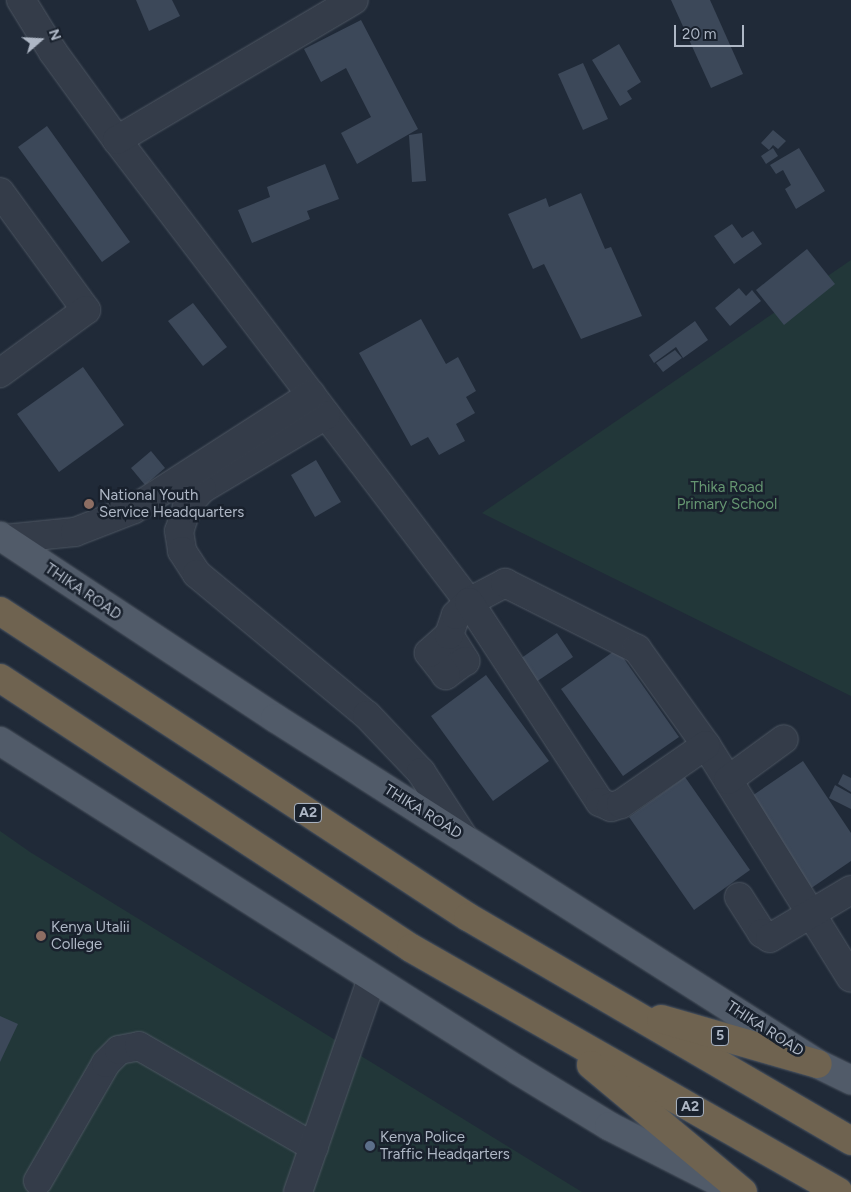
<!DOCTYPE html>
<style>
body{margin:0}
#map{position:relative;width:851px;height:1192px;overflow:hidden;background:#202a38;font-family:Figtree,sans-serif}
div>[style]{position:absolute}
.green>*{inset:0;background:#223739}
.building>*{inset:0;background:#3c4859}
.roads{filter:drop-shadow(0 0 1px #4e5763) drop-shadow(0 0 1px #4e5763)}
.minor>*{height:28px;margin:-14px;padding:0 14px;transform-origin:14px;border-radius:14px;background:#343c49}
.major>*{height:28px;margin:-14px;padding:0 14px;transform-origin:14px;border-radius:14px;background:#515b69}
.highway>*{height:28px;margin:-14px;padding:0 14px;transform-origin:14px;border-radius:14px;background:#6f6350}
.dots>*{width:14px;height:14px;translate:-50% -50%;box-sizing:border-box;border:2px solid #19212d;border-radius:50%}
span{translate:-50% -50%;white-space:nowrap;text-align:center;line-height:1.15;-webkit-text-stroke:5px #19212d;paint-order:stroke}
.shield-label span{padding:1px 4px;background:#19212d;border:1px solid;border-radius:4px;-webkit-text-stroke-width:0}
.shield-label{font-size:14px;color:#aeb7c5;font-weight:700}
.park-label{font-size:15px;color:#659671}
.poi-label{font-size:15px;color:#aeb7c5}
.left{translate:0 -50%;text-align:left}
.street-label{font-size:15px;color:#aeb7c5}
.north{position:absolute;left:15px;top:15px;width:50px;height:50px;-webkit-text-stroke:4px #19212d;paint-order:stroke;rotate:71deg;font-size:14px;font-weight:700;line-height:20px;text-align:center;color:#aeb7c5}
.north::after{content:'';display:block;margin:auto;width:18px;height:22px;background:#aeb7c5;clip-path:polygon(50% 0,100% 100%,50% 72%,0 100%)}
.scale{position:absolute;left:674px;top:25px;width:70px;height:22px;box-sizing:border-box;border:2px solid #aeb7c5;border-top:0;padding-left:6px;font-size:15px;line-height:18px;white-space:nowrap;color:#aeb7c5;-webkit-text-stroke:4px #19212d;paint-order:stroke}
</style>
<div id="map">
<div class="green">
<i style="clip-path:polygon(851px 260px,851px 696px,482px 513px)"></i>
<i style="clip-path:polygon(0 831px,30px 852px,582px 1192px,0 1192px)"></i>
</div>
<div class="building">
<i style="clip-path:polygon(136px 0,172px 0,180px 16px,149px 31px)"></i>
<i style="clip-path:polygon(671px 0,710px 0,743px 74px,711px 88px)"></i>
<i style="clip-path:polygon(361px 20px,418px 129px,357px 164px,341px 133px,371px 117px,346px 68px,321px 82px,304px 49px)"></i>
<i style="clip-path:polygon(619px 44px,641px 82px,627px 91px,632px 99px,620px 106px,592px 60px)"></i>
<i style="clip-path:polygon(583px 63px,608px 119px,583px 130px,558px 74px)"></i>
<i style="clip-path:polygon(47px 126px,130px 242px,102px 262px,18px 147px)"></i>
<i style="clip-path:polygon(773px 130px,786px 141px,778px 149px,773px 145px,769px 150px,761px 143px)"></i>
<i style="clip-path:polygon(422px 133px,426px 181px,412px 182px,409px 135px)"></i>
<i style="clip-path:polygon(773px 148px,778px 156px,766px 164px,761px 156px)"></i>
<i style="clip-path:polygon(799px 148px,825px 191px,796px 209px,785px 189px,791px 185px,783px 170px,776px 174px,770px 165px)"></i>
<i style="clip-path:polygon(325px 164px,339px 199px,307px 211px,310px 219px,252px 243px,238px 210px,270px 197px,267px 187px)"></i>
<i style="clip-path:polygon(581px 193px,605px 249px,611px 247px,642px 316px,581px 339px,544px 264px,533px 269px,508px 214px,546px 198px,549px 207px)"></i>
<i style="clip-path:polygon(732px 224px,742px 238px,753px 231px,762px 244px,734px 264px,714px 236px)"></i>
<i style="clip-path:polygon(807px 249px,835px 284px,784px 325px,756px 290px)"></i>
<i style="clip-path:polygon(739px 288px,746px 296px,752px 290px,761px 301px,730px 326px,715px 308px)"></i>
<i style="clip-path:polygon(193px 303px,227px 347px,203px 366px,168px 321px)"></i>
<i style="clip-path:polygon(421px 319px,446px 364px,458px 357px,476px 391px,466px 397px,475px 413px,456px 424px,465px 441px,439px 455px,428px 437px,411px 446px,359px 353px)"></i>
<i style="clip-path:polygon(695px 321px,708px 340px,683px 358px,676px 347px,654px 363px,649px 355px)"></i>
<i style="clip-path:polygon(675px 350px,682px 358px,663px 372px,656px 363px)"></i>
<i style="clip-path:polygon(83px 367px,124px 425px,59px 472px,17px 414px)"></i>
<i style="clip-path:polygon(151px 451px,165px 468px,145px 485px,131px 468px)"></i>
<i style="clip-path:polygon(316px 460px,341px 502px,315px 517px,291px 475px)"></i>
<i style="clip-path:polygon(557px 633px,573px 657px,536px 682px,520px 659px)"></i>
<i style="clip-path:polygon(617px 649px,679px 737px,623px 776px,561px 689px)"></i>
<i style="clip-path:polygon(486px 675px,549px 761px,493px 801px,431px 716px)"></i>
<i style="clip-path:polygon(803px 761px,851px 833px,851px 861px,807px 891px,746px 800px)"></i>
<i style="clip-path:polygon(843px 774px,851px 778px,851px 792px,838px 784px)"></i>
<i style="clip-path:polygon(685px 777px,750px 870px,694px 910px,629px 817px)"></i>
<i style="clip-path:polygon(835px 785px,851px 794px,851px 809px,829px 798px)"></i>
<i style="clip-path:polygon(0 1016px,18px 1024px,0 1062px)"></i>
</div>
<div class="roads">
<div class="minor">
<i style="left:21px;top:0;width:61px;rotate:58.4deg"></i>
<i style="left:53px;top:52px;width:109px;rotate:54deg"></i>
<i style="left:117px;top:140px;width:581px;rotate:52.7deg"></i>
<i style="left:469px;top:602px;width:41px;rotate:-27.8deg"></i>
<i style="left:505px;top:583px;width:148px;rotate:26.6deg"></i>
<i style="left:637px;top:649px;width:118px;rotate:54.3deg"></i>
<i style="left:706px;top:745px;width:274px;rotate:58.1deg"></i>
<i style="left:117px;top:140px;width:275px;rotate:-30.6deg"></i>
<i style="left:0;top:192px;width:146px;rotate:53.9deg"></i>
<i style="left:86px;top:310px;width:107px;rotate:143.8deg"></i>
<i style="left:326px;top:415px;width:144px;rotate:149.2deg"></i>
<i style="left:202px;top:489px;width:21px;rotate:133deg"></i>
<i style="left:188px;top:504px;width:28px;rotate:108deg"></i>
<i style="left:179px;top:531px;width:20px;rotate:81deg"></i>
<i style="left:182px;top:551px;width:27px;rotate:57deg"></i>
<i style="left:197px;top:574px;width:221px;rotate:39.7deg"></i>
<i style="left:367px;top:715px;width:79px;rotate:46.5deg"></i>
<i style="left:421px;top:772px;width:79px;rotate:56.9deg"></i>
<i style="left:5px;top:539px;width:70px;rotate:-5.7deg"></i>
<i style="left:75px;top:532px;width:63px;rotate:-21.3deg"></i>
<i style="left:134px;top:509px;width:211px;rotate:-32.8deg"></i>
<i style="left:449px;top:635px;width:31px;rotate:58deg"></i>
<i style="left:465px;top:661px;width:24px;rotate:144deg"></i>
<i style="left:446px;top:675px;width:28px;rotate:-128deg"></i>
<i style="left:429px;top:653px;width:27px;rotate:-42deg"></i>
<i style="left:449px;top:635px;width:21px;rotate:-71deg"></i>
<i style="left:456px;top:615px;width:18px;rotate:-45deg"></i>
<i style="left:469px;top:602px;width:239px;rotate:56.8deg"></i>
<i style="left:600px;top:802px;width:12px;rotate:24deg"></i>
<i style="left:611px;top:807px;width:10px;rotate:-17deg"></i>
<i style="left:621px;top:804px;width:103px;rotate:-34.8deg"></i>
<i style="left:728px;top:780px;width:69px;rotate:-36.2deg"></i>
<i style="left:739px;top:897px;width:43px;rotate:57.4deg"></i>
<i style="left:762px;top:933px;width:9px;rotate:32deg"></i>
<i style="left:770px;top:938px;width:94px;rotate:-30.7deg"></i>
<i style="left:38px;top:1181px;width:136px;rotate:-60deg"></i>
<i style="left:106px;top:1063px;width:18px;rotate:-45deg"></i>
<i style="left:119px;top:1050px;width:20px;rotate:-11deg"></i>
<i style="left:139px;top:1046px;width:202px;rotate:30deg"></i>
<i style="left:298px;top:1192px;width:226px;rotate:-70.9deg"></i>
</div>
<div class="major">
<i style="left:0;top:536px;width:330px;rotate:33.5deg"></i>
<i style="left:275px;top:718px;width:644px;rotate:32.51deg"></i>
<i style="left:818px;top:1064px;width:37px;rotate:26deg"></i>
<i style="left:0;top:741px;width:615px;rotate:32.45deg"></i>
<i style="left:519px;top:1071px;width:105px;rotate:31.4deg"></i>
<i style="left:609px;top:1126px;width:130px;rotate:27deg"></i>
</div>
<div class="highway">
<i style="left:0;top:611px;width:559px;rotate:33.18deg"></i>
<i style="left:468px;top:917px;width:444px;rotate:30.3deg"></i>
<i style="left:0;top:678px;width:492px;rotate:33.3deg"></i>
<i style="left:411px;top:948px;width:492px;rotate:29.7deg"></i>
<i style="left:661px;top:1019px;width:163px;rotate:16deg"></i>
<i style="left:591px;top:1065px;width:198px;rotate:39.9deg"></i>
</div>
</div>
<div class="dots">
<i style="left:89px;top:504px;background:#8d6e63"></i>
<i style="left:41px;top:936px;background:#8d6e63"></i>
<i style="left:370px;top:1146px;background:#5c6f8a"></i>
</div>
<div class="shield-label">
<span style="left:308px;top:813px">A2</span>
<span style="left:720px;top:1036px">5</span>
<span style="left:690px;top:1107px">A2</span>
</div>
<div class="park-label">
<span style="left:727px;top:496px">Thika Road<br>Primary School</span>
</div>
<div class="poi-label">
<span class="left" style="left:99px;top:504px">National Youth<br>Service Headquarters</span>
<span class="left" style="left:51px;top:936px">Kenya Utalii<br>College</span>
<span class="left" style="left:380px;top:1146px">Kenya Police<br>Traffic Headqarters</span>
</div>
<div class="street-label">
<span style="left:83px;top:592px;rotate:34deg">THIKA ROAD</span>
<span style="left:423px;top:812px;rotate:32deg">THIKA ROAD</span>
<span style="left:765px;top:1029px;rotate:33deg">THIKA ROAD</span>
</div>
<div class="north">N</div>
<div class="scale">20 m</div>
</div>
